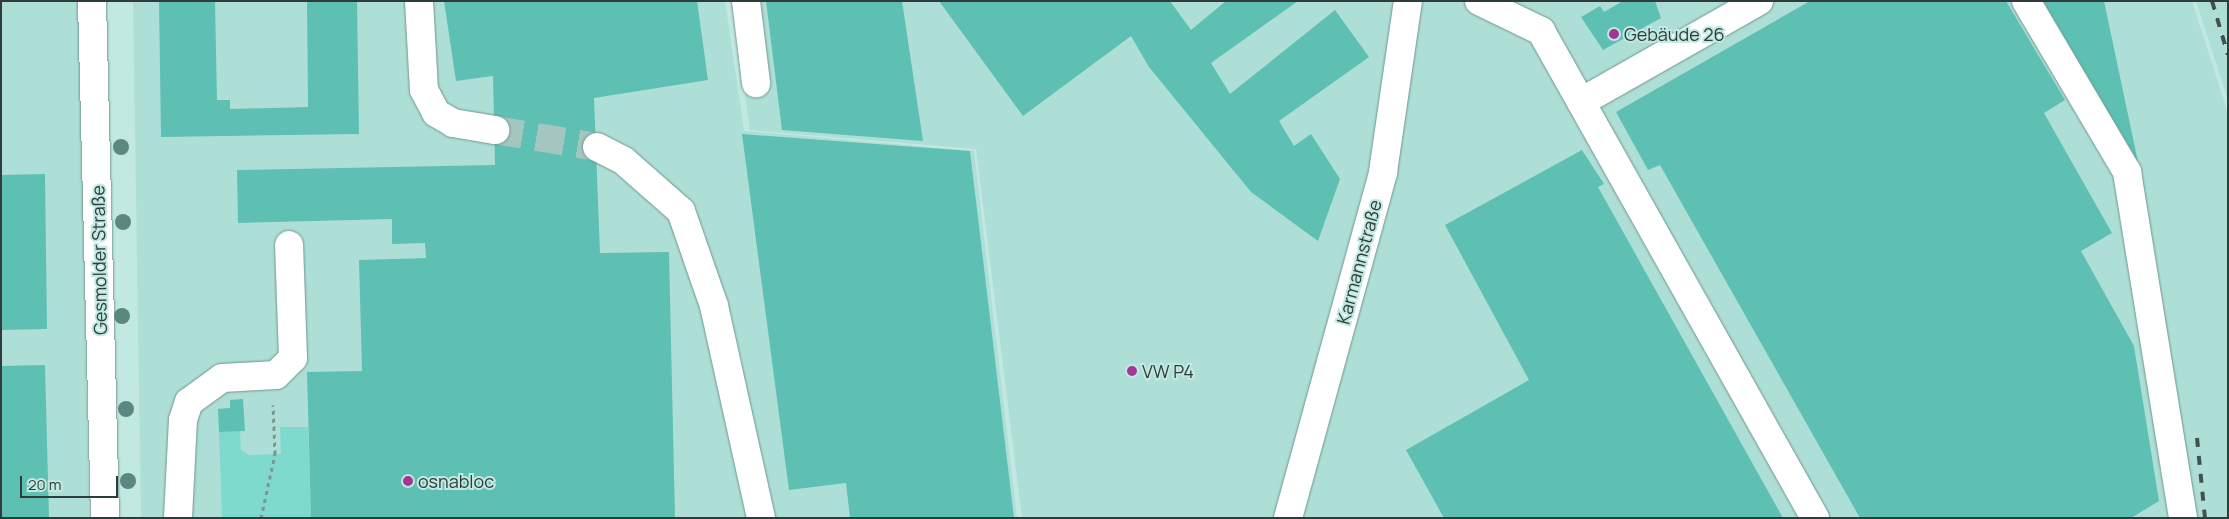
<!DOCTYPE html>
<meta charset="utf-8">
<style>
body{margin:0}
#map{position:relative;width:2229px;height:519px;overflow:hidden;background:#c1e8e1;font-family:Manrope,sans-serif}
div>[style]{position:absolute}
.built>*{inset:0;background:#aedfd7}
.green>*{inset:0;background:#7ddacd}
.building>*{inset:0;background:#5dc0b2}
.minor-tunnel>*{height:28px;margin-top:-14px;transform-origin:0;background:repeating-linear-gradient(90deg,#a4c6c0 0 28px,transparent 0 42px)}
.path>*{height:3px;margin-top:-1.5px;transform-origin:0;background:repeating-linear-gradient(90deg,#7b9792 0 4px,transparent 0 8px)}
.roads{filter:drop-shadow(0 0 1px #719690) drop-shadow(0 0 1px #719690)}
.minor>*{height:28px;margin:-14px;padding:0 14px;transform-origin:14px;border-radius:14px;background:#fff}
.rail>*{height:4px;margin-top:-2px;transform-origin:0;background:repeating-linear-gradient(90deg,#415350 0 9px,transparent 0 18px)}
.trees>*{width:16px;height:16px;margin:-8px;border-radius:50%;background:#5b8781}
.dots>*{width:14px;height:14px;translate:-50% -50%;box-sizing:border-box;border:2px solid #c1e8e1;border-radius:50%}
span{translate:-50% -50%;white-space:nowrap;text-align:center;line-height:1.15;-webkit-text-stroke:4px #c1e8e1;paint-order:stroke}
.poi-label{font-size:18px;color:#2e3d3b}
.left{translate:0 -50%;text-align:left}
.street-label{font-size:18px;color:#2e3d3b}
.frame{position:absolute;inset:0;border:2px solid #2e3d3b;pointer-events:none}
.scale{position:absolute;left:20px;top:476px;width:98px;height:22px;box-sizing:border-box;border:2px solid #2e3d3b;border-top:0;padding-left:6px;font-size:15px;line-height:18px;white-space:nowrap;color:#2e3d3b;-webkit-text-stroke:4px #c1e8e1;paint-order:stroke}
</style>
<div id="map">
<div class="built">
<i style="clip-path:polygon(1px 1px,79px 1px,89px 518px,1px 518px)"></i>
<i style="clip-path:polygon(133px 1px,725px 1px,744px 131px,974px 151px,1017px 518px,141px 518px)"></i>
<i style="clip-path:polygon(732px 1px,2192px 1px,2228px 113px,2228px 518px,1022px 518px,976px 149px,750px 130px)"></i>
<i style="clip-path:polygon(2196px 1px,2228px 1px,2228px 100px)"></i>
</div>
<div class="green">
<i style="clip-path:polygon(280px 427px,308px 427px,311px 518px,222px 518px,219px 432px,240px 431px,241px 450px,249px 455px,281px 454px)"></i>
</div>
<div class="building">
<i style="clip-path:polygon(159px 1px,215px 1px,217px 100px,230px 100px,230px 109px,308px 107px,307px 1px,357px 1px,359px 134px,161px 137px)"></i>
<i style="clip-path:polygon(444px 1px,697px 1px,708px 80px,594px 98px,600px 253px,669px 252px,675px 518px,311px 518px,307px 372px,362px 371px,359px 260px,426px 258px,425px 243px,392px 244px,392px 219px,238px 223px,237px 170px,495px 165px,493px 76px,456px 81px)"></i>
<i style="clip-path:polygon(766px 1px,902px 1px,923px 141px,782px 130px)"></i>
<i style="clip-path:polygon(939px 1px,1170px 1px,1191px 30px,1226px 1px,1298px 1px,1211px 63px,1230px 94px,1335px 10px,1369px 57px,1279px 121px,1294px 146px,1311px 134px,1340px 179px,1318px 241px,1251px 192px,1149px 67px,1131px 36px,1023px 116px)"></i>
<i style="clip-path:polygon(1623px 1px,1655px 1px,1661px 18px,1603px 50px,1581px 17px,1600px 6px,1604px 12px)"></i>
<i style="clip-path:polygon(1810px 1px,2006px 1px,2065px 100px,2044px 113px,2112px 233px,2081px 251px,2134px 346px,2159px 501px,2131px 518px,1860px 518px,1660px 165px,1648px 170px,1616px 112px)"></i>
<i style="clip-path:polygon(2043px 1px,2104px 1px,2138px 162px)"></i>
<i style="clip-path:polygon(742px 134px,970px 151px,1014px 518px,850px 518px,846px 483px,789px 490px)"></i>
<i style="clip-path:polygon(1582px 150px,1604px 184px,1598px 187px,1783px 518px,1444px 518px,1406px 450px,1529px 380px,1445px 225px)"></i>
<i style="clip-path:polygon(45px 174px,47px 329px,1px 330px,1px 175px)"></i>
<i style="clip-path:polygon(45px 365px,49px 518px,1px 518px,1px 366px)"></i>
<i style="clip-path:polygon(243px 399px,245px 431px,219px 432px,218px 409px,230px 408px,230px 400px)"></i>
</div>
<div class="minor-tunnel">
<i style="left:495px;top:130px;width:103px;rotate:9.5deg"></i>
</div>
<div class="path">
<i style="left:261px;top:518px;width:66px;rotate:-77.7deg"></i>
<i style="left:275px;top:454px;width:49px;rotate:-92.3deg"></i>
</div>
<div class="roads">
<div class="minor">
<i style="left:92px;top:1px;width:517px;rotate:88.56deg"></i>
<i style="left:419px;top:1px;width:89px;rotate:86.8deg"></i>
<i style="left:424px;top:90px;width:26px;rotate:62deg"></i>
<i style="left:436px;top:113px;width:20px;rotate:30deg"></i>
<i style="left:453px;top:123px;width:43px;rotate:9.5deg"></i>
<i style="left:746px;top:1px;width:83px;rotate:83deg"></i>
<i style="left:1479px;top:1px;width:69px;rotate:25.8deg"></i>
<i style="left:1541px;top:31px;width:559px;rotate:60.64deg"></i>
<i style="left:2026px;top:1px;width:199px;rotate:59.4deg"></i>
<i style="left:2127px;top:172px;width:351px;rotate:80.8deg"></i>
<i style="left:1581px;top:102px;width:205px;rotate:-29.6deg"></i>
<i style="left:597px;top:147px;width:30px;rotate:27deg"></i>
<i style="left:624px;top:161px;width:76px;rotate:41.3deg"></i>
<i style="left:681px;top:211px;width:101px;rotate:70.8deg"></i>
<i style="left:714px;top:306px;width:217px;rotate:77.5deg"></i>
<i style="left:178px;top:518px;width:98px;rotate:-87.1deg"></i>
<i style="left:183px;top:420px;width:19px;rotate:-72deg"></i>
<i style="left:189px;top:402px;width:41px;rotate:-36deg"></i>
<i style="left:222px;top:378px;width:54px;rotate:-3.2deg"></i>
<i style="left:276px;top:375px;width:24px;rotate:-45deg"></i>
<i style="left:293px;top:358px;width:113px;rotate:-92deg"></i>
<i style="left:1288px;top:518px;width:359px;rotate:-74.6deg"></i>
<i style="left:1383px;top:172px;width:173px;rotate:-81.7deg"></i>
</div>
</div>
<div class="rail">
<i style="left:2212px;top:1px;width:56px;rotate:73.5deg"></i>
<i style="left:2197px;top:438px;width:80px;rotate:84.3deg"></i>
</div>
<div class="trees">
<i style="left:121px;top:147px"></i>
<i style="left:123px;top:222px"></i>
<i style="left:122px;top:316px"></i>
<i style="left:126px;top:409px"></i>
<i style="left:128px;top:481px"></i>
</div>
<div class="dots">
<i style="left:1614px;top:34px;background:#a33594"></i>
<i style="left:1132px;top:371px;background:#a33594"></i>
<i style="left:408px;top:481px;background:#a33594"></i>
</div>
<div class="poi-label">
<span class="left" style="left:1624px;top:34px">Gebäude 26</span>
<span class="left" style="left:1142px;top:371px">VW P4</span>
<span class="left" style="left:418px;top:481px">osnabloc</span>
</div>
<div class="street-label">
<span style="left:99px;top:260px;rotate:-91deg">Gesmolder Straße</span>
<span style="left:1359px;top:262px;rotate:-75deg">Karmannstraße</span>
</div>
<div class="frame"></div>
<div class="scale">20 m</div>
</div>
